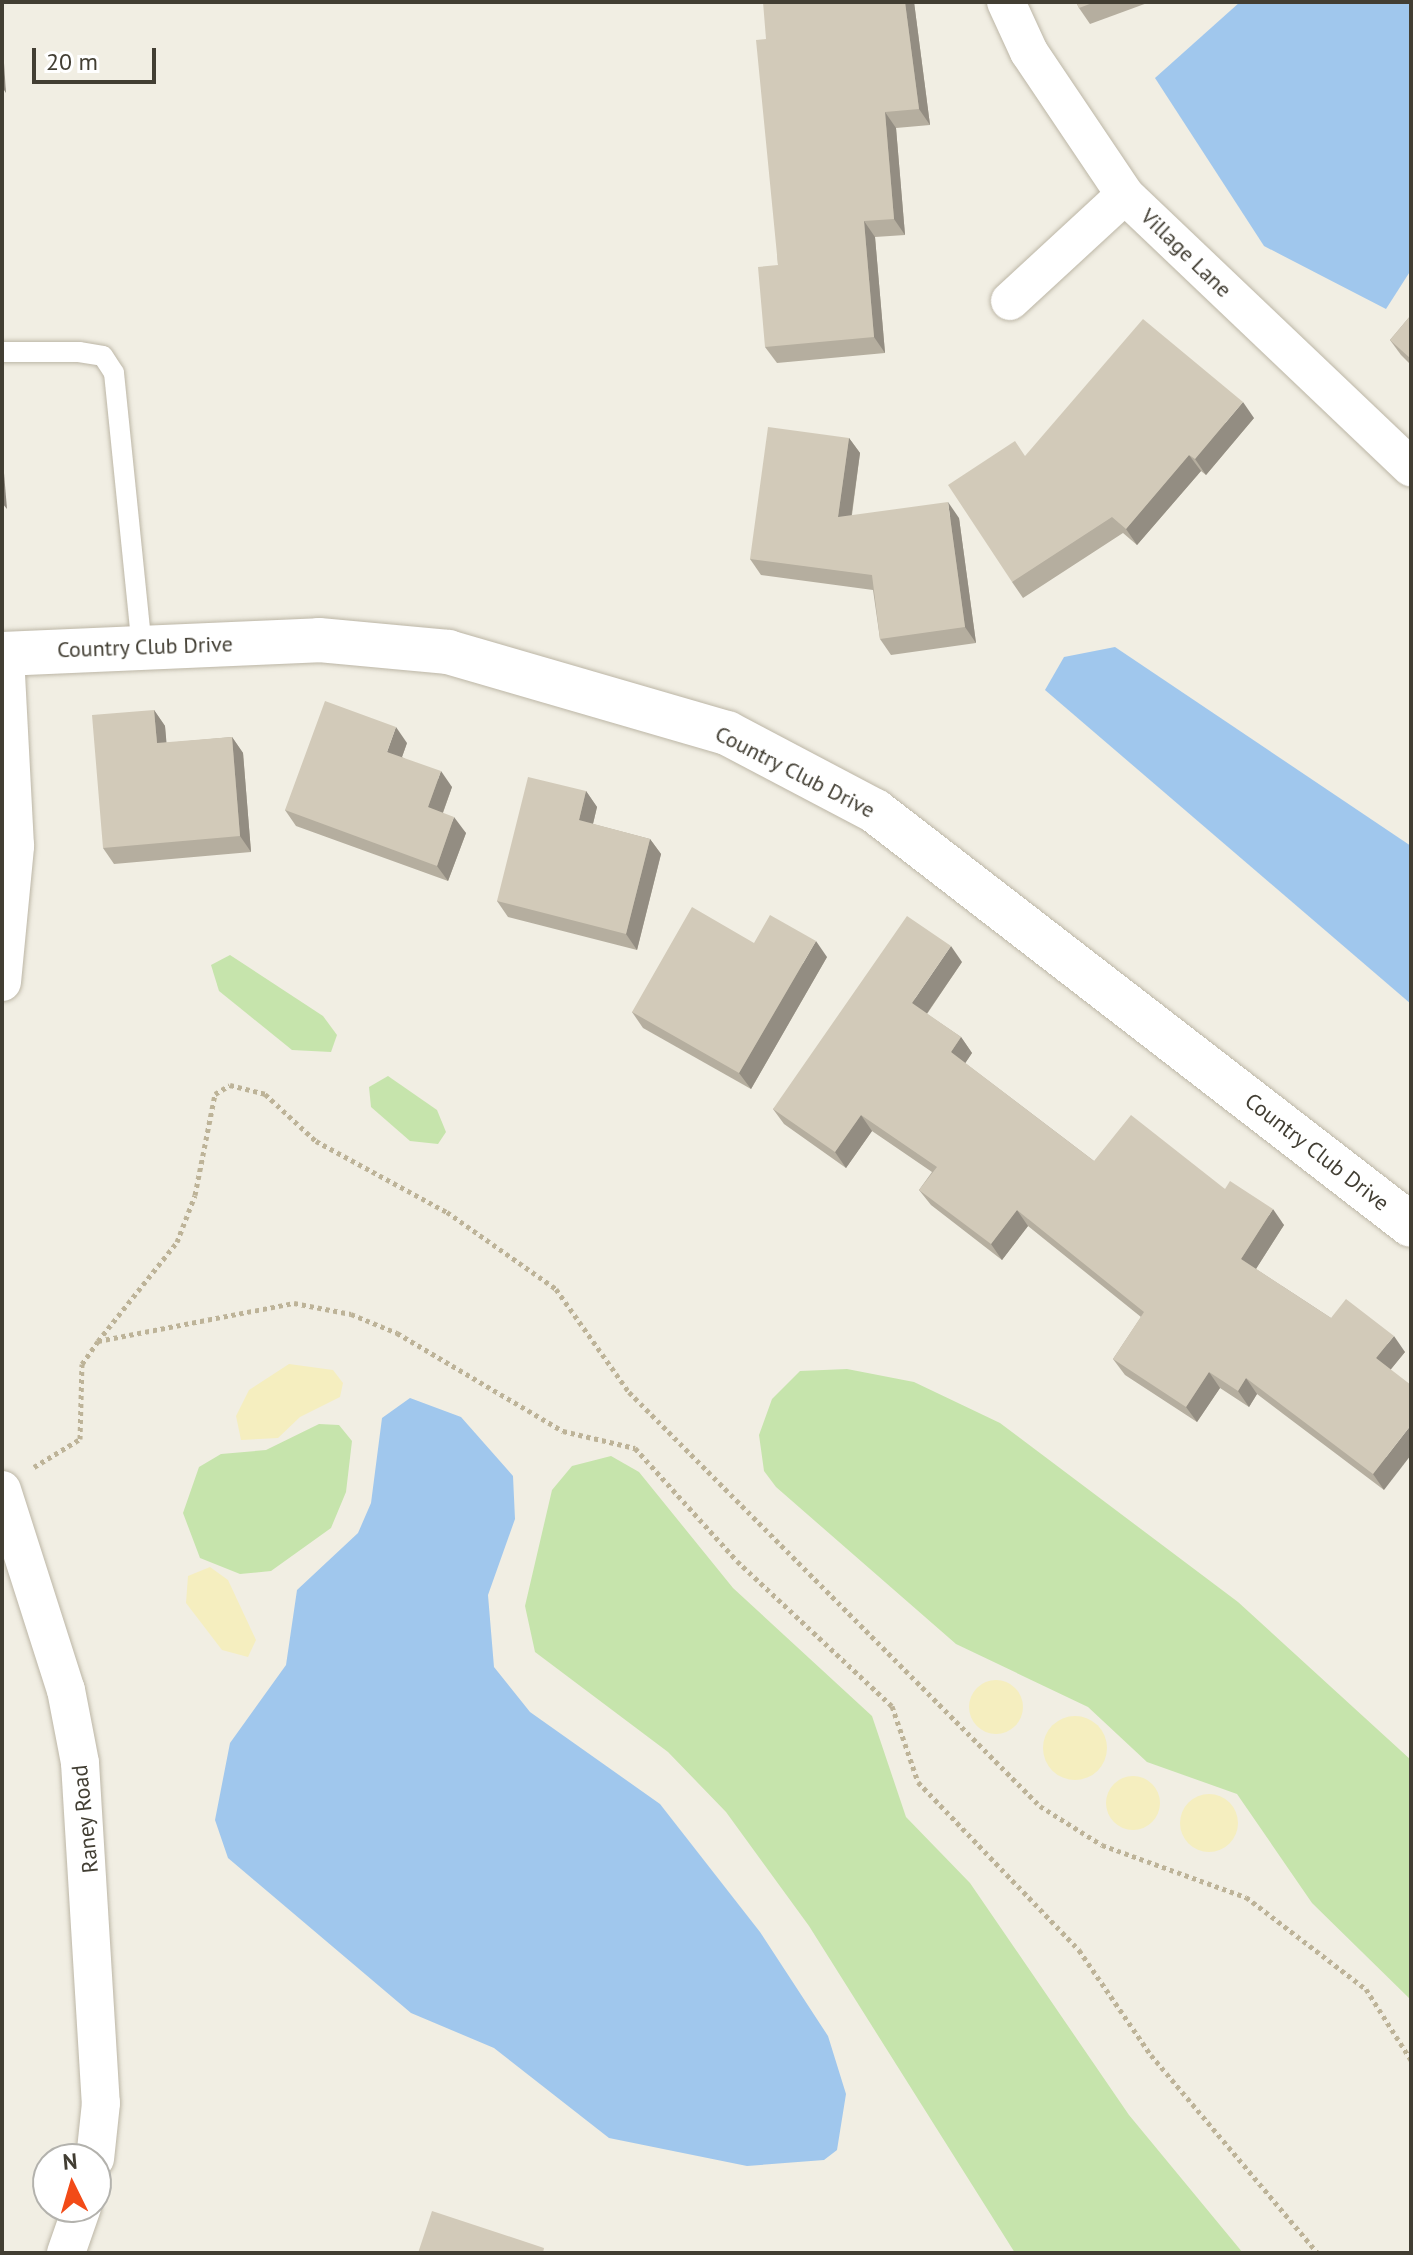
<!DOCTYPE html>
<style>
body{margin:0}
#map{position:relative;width:1413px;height:2255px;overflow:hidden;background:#f1eee3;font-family:"PT Sans",sans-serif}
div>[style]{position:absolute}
.green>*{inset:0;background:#c6e4ac}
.sand>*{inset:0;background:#f5eebf}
.round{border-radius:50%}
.water>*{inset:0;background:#a0c7ed}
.path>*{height:5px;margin-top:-2.5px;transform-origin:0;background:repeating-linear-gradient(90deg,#bdb398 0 4px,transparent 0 8px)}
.roads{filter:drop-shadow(0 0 2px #bcb6a6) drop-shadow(0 0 2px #bcb6a6)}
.service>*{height:20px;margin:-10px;padding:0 10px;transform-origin:10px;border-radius:10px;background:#fff}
.minor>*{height:38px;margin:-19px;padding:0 19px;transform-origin:19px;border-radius:19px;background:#fff}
.tertiary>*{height:44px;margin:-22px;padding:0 22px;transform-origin:22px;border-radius:22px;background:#fff}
.wall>*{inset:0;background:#b5ae9f}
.shaded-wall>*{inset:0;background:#938d82}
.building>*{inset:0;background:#d2cab9}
span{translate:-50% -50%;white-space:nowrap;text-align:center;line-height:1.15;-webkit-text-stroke:6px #fff;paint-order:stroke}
.street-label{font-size:22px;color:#423e33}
.frame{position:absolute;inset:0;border:4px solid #423e33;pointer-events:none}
.north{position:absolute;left:32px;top:2143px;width:80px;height:80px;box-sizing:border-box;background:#fff;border:2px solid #b3b2ad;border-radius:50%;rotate:355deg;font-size:22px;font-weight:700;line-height:32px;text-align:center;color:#423e33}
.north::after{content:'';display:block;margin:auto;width:28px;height:36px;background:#f24b18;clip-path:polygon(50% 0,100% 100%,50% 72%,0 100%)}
.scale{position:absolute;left:32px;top:48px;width:124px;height:36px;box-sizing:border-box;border:4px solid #423e33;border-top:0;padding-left:10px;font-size:24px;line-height:28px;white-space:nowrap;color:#423e33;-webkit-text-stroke:6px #fff;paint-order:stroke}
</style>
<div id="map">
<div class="green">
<i style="clip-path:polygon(230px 955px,323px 1016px,337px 1035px,331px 1052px,292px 1050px,219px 991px,211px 965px)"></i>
<i style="clip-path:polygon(388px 1076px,437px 1110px,446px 1132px,438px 1144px,410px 1141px,371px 1107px,369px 1087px)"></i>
<i style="clip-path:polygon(847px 1369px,914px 1382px,1000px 1423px,1238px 1602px,1411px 1760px,1411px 2000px,1312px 1903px,1237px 1794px,1147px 1762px,1088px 1707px,956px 1644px,776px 1487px,764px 1471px,759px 1435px,772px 1399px,800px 1371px)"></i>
<i style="clip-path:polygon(319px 1424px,339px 1425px,352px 1441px,346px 1492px,331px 1528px,271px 1571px,240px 1574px,200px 1558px,183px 1513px,199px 1467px,221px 1454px,266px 1450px)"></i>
<i style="clip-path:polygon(611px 1456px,639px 1472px,733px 1588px,872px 1716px,906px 1817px,970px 1883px,1129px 2115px,1243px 2253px,1015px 2253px,809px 1926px,726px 1812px,668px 1752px,535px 1652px,525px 1606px,552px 1490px,572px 1466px)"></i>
</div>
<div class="sand">
<i style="clip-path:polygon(289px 1364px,333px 1370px,343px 1383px,340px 1397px,300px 1417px,278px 1438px,241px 1440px,236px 1416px,249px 1390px)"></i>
<i style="clip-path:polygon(210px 1567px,228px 1580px,256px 1640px,248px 1657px,222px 1650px,186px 1603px,188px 1576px)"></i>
<i class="round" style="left:969px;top:1680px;width:54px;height:54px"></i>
<i class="round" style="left:1043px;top:1716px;width:64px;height:64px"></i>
<i class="round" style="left:1106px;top:1776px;width:54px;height:54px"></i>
<i class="round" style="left:1180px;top:1794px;width:58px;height:58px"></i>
</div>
<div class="water">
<i style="clip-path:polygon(1240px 2px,1411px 2px,1411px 270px,1386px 309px,1264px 246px,1155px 78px)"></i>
<i style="clip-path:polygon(1115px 647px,1411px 846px,1411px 1004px,1045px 690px,1064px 657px)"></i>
<i style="clip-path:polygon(410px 1398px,461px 1417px,513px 1476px,515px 1519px,488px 1595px,494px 1667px,530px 1712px,660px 1804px,760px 1932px,828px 2036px,846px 2094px,837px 2150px,824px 2160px,747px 2166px,609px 2138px,494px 2048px,411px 2013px,228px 1858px,215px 1820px,230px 1743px,286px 1665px,297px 1590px,358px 1533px,371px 1503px,382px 1418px)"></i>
</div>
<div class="path">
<i style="left:98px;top:1341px;width:127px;rotate:-51.4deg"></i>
<i style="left:177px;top:1242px;width:50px;rotate:-69deg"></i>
<i style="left:195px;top:1195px;width:103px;rotate:-78.8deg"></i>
<i style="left:215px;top:1094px;width:17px;rotate:-31deg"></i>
<i style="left:230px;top:1085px;width:36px;rotate:14deg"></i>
<i style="left:265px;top:1094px;width:69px;rotate:42.7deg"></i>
<i style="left:316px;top:1141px;width:149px;rotate:28.5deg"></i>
<i style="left:447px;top:1212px;width:133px;rotate:35.2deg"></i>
<i style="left:556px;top:1289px;width:126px;rotate:54.7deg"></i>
<i style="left:629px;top:1392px;width:583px;rotate:45.21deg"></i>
<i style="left:1040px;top:1806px;width:73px;rotate:32.2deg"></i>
<i style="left:1102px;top:1845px;width:153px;rotate:19.9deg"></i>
<i style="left:1246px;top:1897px;width:151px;rotate:37.5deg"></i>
<i style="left:1366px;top:1989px;width:84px;rotate:57.6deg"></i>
<i style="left:34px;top:1467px;width:54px;rotate:-31.3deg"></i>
<i style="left:80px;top:1439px;width:75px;rotate:-88.5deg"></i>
<i style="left:82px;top:1364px;width:28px;rotate:-55deg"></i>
<i style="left:98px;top:1341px;width:200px;rotate:-11deg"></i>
<i style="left:294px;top:1303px;width:58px;rotate:10.9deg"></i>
<i style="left:351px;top:1314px;width:50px;rotate:22.4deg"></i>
<i style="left:397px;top:1333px;width:193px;rotate:30.6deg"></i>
<i style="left:563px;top:1431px;width:74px;rotate:13.3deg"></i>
<i style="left:635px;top:1448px;width:152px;rotate:47.9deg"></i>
<i style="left:737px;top:1561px;width:212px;rotate:43.1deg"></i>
<i style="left:892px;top:1706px;width:80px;rotate:71.1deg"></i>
<i style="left:918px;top:1782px;width:233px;rotate:46.2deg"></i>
<i style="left:1079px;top:1950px;width:127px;rotate:55.6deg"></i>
<i style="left:1151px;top:2055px;width:259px;rotate:49.9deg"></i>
</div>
<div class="roads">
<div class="service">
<i style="left:2px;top:352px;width:77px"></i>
<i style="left:79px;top:352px;width:24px;rotate:9deg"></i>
<i style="left:103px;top:356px;width:20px;rotate:57deg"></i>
<i style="left:114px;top:373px;width:276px;rotate:84.2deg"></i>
</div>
<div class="minor">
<i style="left:1006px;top:2px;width:55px;rotate:65.3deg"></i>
<i style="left:1029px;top:52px;width:172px;rotate:56.1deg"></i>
<i style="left:1125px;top:195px;width:395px;rotate:43.6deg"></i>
<i style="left:1010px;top:301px;width:156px;rotate:-42.7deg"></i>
<i style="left:2px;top:982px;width:137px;rotate:-84.5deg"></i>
<i style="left:15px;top:846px;width:193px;rotate:-93deg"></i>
<i style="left:2px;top:1490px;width:210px;rotate:72.3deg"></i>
<i style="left:66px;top:1690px;width:74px;rotate:79.1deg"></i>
<i style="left:80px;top:1763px;width:341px;rotate:86.5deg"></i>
<i style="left:101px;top:2103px;width:56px;rotate:96.1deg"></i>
<i style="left:66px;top:2253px;width:49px;rotate:-70.8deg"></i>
</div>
<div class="tertiary">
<i style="left:2px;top:654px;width:317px;rotate:-2.5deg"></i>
<i style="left:319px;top:640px;width:130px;rotate:5.3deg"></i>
<i style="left:448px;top:652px;width:291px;rotate:16.2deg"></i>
<i style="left:727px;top:733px;width:167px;rotate:27.8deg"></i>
<i style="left:875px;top:811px;width:677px;rotate:37.68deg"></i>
</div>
</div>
<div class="wall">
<i style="clip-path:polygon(914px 2px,930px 125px,896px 128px,905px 235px,875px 237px,885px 353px,777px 363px,765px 347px,778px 265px,766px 39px)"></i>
<i style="clip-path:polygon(1076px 2px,1150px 2px,1090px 24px,1079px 8px)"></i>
<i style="clip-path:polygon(1411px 315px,1411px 365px,1401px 355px,1390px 340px)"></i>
<i style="clip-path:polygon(1254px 418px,1206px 475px,1201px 471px,1137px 545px,1123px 533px,1023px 598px,1012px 582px,1026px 456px)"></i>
<i style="clip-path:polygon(849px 438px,860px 453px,852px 515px,959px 518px,976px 643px,891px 655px,880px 639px,873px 590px,761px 575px,750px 559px)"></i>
<i style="clip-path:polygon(154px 710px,165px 726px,166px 743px,232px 737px,243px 753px,251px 852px,114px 864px,103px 848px)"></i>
<i style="clip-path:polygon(407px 743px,402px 757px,452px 787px,443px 813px,466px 833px,448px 881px,296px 826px,285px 810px)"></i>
<i style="clip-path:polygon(586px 791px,597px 807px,593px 824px,650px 839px,661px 854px,637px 950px,508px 917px,497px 901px)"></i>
<i style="clip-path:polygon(827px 957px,751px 1089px,643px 1028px,632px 1012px)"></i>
<i style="clip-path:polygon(962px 962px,927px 1014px,961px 1037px,972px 1053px,965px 1063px,1094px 1161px,1225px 1189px,1284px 1225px,1256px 1269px,1331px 1318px,1405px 1352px,1391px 1369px,1384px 1490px,1257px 1394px,1249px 1407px,1220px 1388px,1197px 1422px,1125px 1375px,1113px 1359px,1141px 1317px,1028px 1226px,1002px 1260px,931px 1205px,919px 1190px,932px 1172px,872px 1131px,846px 1168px,784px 1124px,773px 1109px)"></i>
</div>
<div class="shaded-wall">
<i style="clip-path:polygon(905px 2px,914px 2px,930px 125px,919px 109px)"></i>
<i style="clip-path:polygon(2px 34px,6px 93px,2px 87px)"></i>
<i style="clip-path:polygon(885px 112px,896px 128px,905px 235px,894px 219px)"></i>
<i style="clip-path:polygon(864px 221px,875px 237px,885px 353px,874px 337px)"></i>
<i style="clip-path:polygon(1243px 402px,1254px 418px,1206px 475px,1195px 459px)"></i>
<i style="clip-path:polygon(849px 438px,860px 453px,849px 533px,838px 517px)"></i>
<i style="clip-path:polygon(2px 449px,7px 509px,2px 503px)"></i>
<i style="clip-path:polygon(1189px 455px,1201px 471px,1137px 545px,1126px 529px)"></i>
<i style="clip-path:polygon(948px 502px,959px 518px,976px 643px,965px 627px)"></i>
<i style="clip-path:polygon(154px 710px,165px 726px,168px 759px,157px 743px)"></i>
<i style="clip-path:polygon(396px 727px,407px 743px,398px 768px,387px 752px)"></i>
<i style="clip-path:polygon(232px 737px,243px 753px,251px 852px,240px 836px)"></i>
<i style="clip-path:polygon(441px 771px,452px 787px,439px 823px,428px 807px)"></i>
<i style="clip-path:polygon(586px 791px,597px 807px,590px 836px,579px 820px)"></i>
<i style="clip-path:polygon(454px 817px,466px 833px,448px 881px,437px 866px)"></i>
<i style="clip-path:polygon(650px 839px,661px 854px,637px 950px,626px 934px)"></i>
<i style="clip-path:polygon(816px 941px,827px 957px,751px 1089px,739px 1073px)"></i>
<i style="clip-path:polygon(951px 946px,962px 962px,923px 1019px,912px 1003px)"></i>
<i style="clip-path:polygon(961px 1037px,972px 1053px,962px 1068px,951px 1052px)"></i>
<i style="clip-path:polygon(861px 1115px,872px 1131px,846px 1168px,835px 1152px)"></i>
<i style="clip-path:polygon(1273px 1209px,1284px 1225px,1252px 1275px,1241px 1259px)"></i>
<i style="clip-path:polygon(1017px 1210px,1028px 1226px,1002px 1260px,991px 1244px)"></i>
<i style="clip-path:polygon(1394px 1336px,1405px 1352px,1387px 1374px,1376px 1358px)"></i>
<i style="clip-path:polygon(1209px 1372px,1220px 1388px,1197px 1422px,1186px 1407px)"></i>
<i style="clip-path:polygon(1246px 1378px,1257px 1394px,1249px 1407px,1238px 1391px)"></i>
<i style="clip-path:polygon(1411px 1425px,1411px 1455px,1384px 1490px,1373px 1474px)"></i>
</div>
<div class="building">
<i style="clip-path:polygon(763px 2px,905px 2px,919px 109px,885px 112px,894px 219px,864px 221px,874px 337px,765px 347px,758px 267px,778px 265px,756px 40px,766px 39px)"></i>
<i style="clip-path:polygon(1076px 2px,1095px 2px,1079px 8px)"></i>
<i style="clip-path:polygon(1411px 315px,1411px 359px,1390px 340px)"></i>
<i style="clip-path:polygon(1143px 319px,1243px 402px,1195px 459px,1189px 455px,1126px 529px,1112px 517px,1012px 582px,948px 485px,1015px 441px,1025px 456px)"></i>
<i style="clip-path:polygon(768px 427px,849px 438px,838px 517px,948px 502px,965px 627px,880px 639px,872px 575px,750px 559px)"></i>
<i style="clip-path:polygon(325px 701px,396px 727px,387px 752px,441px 771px,428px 807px,454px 817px,437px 866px,285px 810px)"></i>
<i style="clip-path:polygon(154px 710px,157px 743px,232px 737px,240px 836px,103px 848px,92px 715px)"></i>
<i style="clip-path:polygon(528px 777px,586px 791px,579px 820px,650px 839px,626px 934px,497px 901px)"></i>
<i style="clip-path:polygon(692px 907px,754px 943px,770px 915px,816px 941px,739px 1073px,632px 1012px)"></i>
<i style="clip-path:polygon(907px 916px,951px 946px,912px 1003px,961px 1037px,951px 1052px,1094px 1161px,1131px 1115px,1225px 1189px,1230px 1181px,1273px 1209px,1241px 1259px,1331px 1318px,1346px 1299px,1394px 1336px,1376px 1358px,1411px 1385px,1411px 1425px,1373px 1474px,1246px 1378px,1238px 1391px,1209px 1372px,1186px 1407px,1113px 1359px,1144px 1312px,1017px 1210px,991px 1244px,919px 1190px,937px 1167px,861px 1115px,835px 1152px,773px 1109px)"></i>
<i style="clip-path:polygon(432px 2211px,544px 2248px,543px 2253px,418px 2253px)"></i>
</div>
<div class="street-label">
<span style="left:1186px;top:253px;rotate:44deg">Village Lane</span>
<span style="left:145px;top:647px;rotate:-2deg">Country Club Drive</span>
<span style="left:795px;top:772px;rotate:27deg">Country Club Drive</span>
<span style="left:1317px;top:1152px;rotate:38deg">Country Club Drive</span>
<span style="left:85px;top:1819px;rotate:-96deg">Raney Road</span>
</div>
<div class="frame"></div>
<div class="north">N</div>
<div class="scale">20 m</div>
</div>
